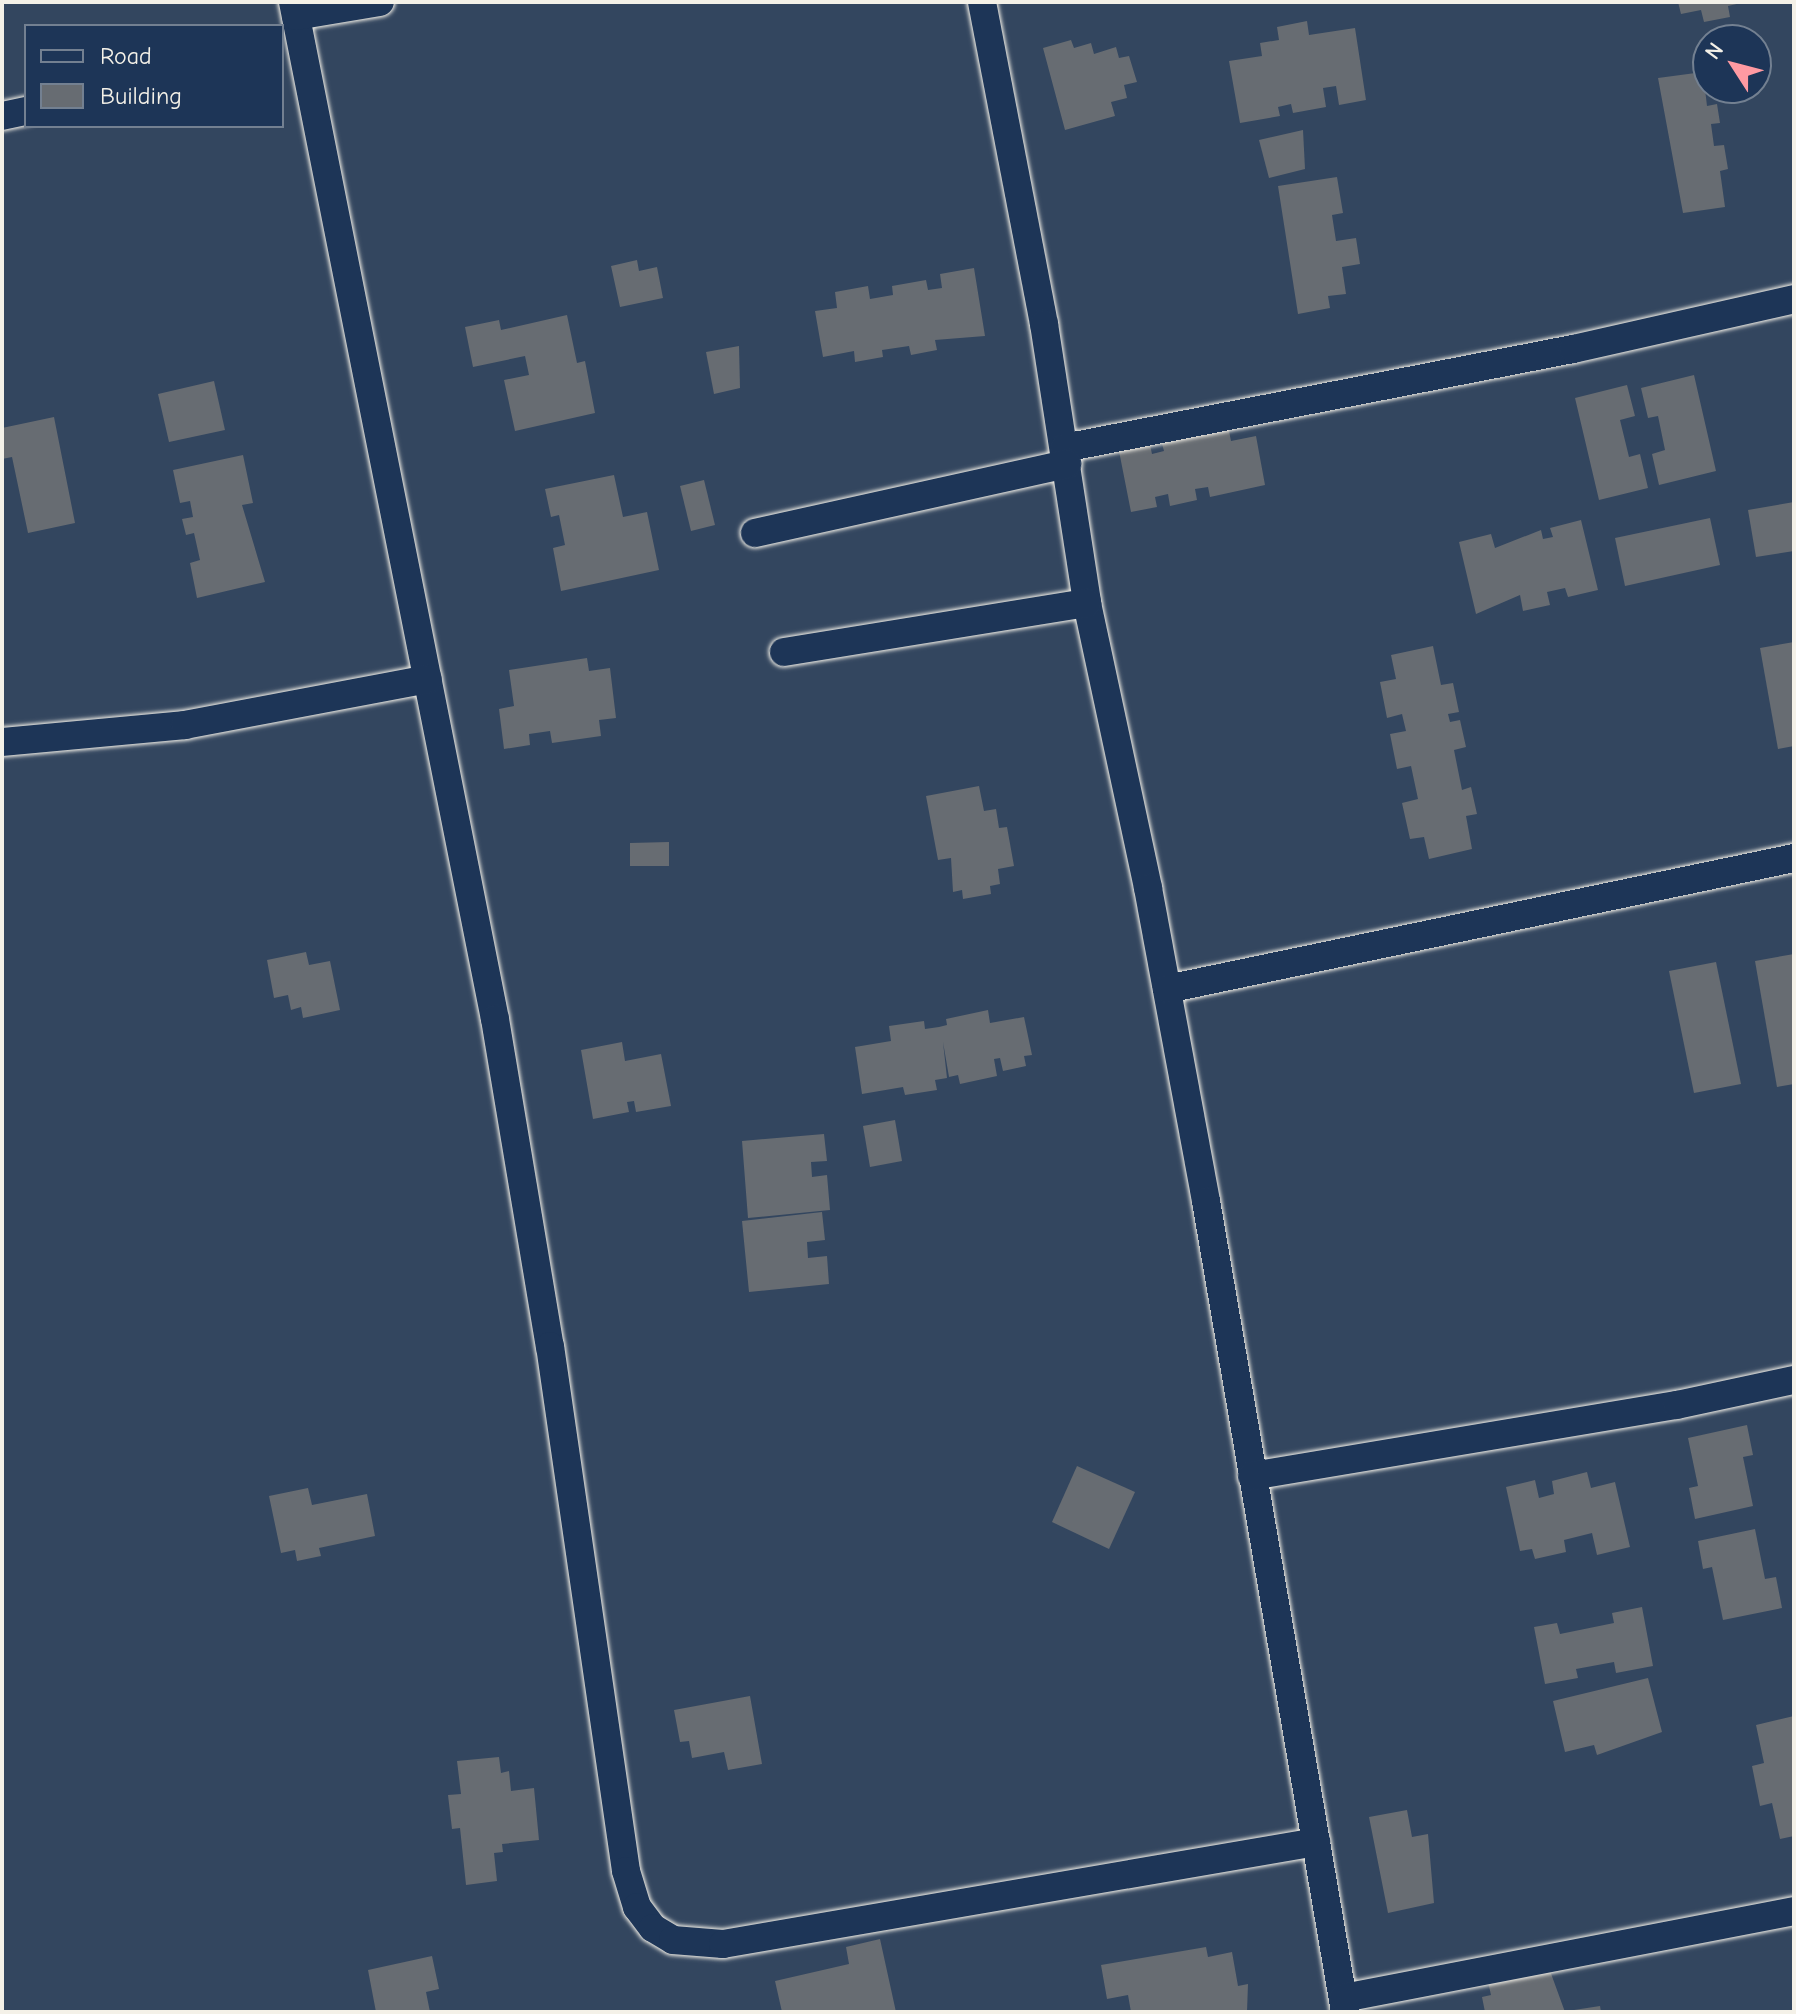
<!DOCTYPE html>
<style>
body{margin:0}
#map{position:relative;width:1796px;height:2014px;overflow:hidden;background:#33465f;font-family:"Comic Neue",sans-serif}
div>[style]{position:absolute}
.building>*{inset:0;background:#676c72}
.roads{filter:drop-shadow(0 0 2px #f4f1e8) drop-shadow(0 0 2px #f4f1e8)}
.street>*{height:28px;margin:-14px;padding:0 14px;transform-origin:14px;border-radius:14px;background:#1d3557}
span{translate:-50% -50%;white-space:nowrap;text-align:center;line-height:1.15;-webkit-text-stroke:6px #1d3557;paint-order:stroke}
.frame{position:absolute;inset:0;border:4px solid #f4f1e8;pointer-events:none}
.legend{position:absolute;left:24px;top:24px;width:260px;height:104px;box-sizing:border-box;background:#1d3557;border:2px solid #738091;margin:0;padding:10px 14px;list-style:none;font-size:24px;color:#f4f1e8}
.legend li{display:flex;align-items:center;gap:16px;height:40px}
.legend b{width:40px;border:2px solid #738091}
.north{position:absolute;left:1692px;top:24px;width:80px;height:80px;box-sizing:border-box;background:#1d3557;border:2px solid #738091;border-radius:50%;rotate:306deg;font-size:22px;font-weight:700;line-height:32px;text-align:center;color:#f4f1e8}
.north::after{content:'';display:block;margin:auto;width:28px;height:36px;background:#ff9aa2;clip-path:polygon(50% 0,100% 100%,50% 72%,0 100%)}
</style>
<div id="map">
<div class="building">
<i style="clip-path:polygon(1678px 2px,1741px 2px,1741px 3px,1728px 6px,1730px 17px,1704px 22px,1701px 10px,1681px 14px)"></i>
<i style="clip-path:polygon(1307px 21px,1309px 35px,1355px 28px,1366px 100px,1339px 105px,1336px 86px,1323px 88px,1326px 107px,1293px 113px,1291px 104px,1278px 107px,1280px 116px,1240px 123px,1229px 61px,1262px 56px,1260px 43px,1279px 40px,1277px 27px)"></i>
<i style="clip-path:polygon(1071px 40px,1074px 48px,1091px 43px,1094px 54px,1116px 47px,1119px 58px,1129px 56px,1137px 82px,1124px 85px,1127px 98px,1111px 102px,1115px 116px,1065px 130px,1043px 48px)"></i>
<i style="clip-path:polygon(1703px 72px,1707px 106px,1717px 104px,1720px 123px,1711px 124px,1714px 146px,1724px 145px,1728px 169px,1720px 171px,1725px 207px,1683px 213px,1658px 78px)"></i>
<i style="clip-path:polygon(1303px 130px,1305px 169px,1269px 178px,1259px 140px)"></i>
<i style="clip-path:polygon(1337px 177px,1343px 213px,1332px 215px,1336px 241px,1356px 238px,1360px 264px,1342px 267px,1346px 294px,1328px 296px,1330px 308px,1298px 314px,1278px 186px)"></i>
<i style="clip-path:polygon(637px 260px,639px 271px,657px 267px,663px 298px,620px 307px,611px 266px)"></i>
<i style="clip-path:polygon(974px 268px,985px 336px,935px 340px,937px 350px,911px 355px,909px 346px,882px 350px,883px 357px,855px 362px,854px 351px,823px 357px,815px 311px,837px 308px,835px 292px,868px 286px,870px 299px,893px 295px,892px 286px,926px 280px,928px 290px,942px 288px,940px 274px)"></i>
<i style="clip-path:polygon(567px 315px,577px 363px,585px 361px,595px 413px,515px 431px,504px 380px,529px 375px,525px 356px,473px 367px,465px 327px,499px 320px,501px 330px)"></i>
<i style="clip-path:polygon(739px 346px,740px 388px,714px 394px,706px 352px)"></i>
<i style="clip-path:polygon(1694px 375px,1716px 471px,1659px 485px,1652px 454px,1665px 450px,1658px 416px,1648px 418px,1641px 388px)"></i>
<i style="clip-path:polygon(214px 381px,225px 430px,169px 442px,158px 394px)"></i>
<i style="clip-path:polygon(1627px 385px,1635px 416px,1620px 420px,1629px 457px,1640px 454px,1648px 488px,1599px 500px,1575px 398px)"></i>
<i style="clip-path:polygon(54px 417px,75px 523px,28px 533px,12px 457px,2px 459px,2px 428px)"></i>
<i style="clip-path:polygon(1228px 426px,1231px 441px,1256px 436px,1265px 485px,1210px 497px,1208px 487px,1195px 489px,1197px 500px,1170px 506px,1168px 494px,1155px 497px,1157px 507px,1131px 512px,1119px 451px,1150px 445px,1152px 454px,1164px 451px,1161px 440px)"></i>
<i style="clip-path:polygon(243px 455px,253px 503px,242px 505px,265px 582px,197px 598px,190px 563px,200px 560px,194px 533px,186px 535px,182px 519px,193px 517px,190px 501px,180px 503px,173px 470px)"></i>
<i style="clip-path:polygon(614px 475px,623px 517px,647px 512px,659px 570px,561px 591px,553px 548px,565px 545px,559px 515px,551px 517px,545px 489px)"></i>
<i style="clip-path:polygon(704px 480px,715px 525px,691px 531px,680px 486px)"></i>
<i style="clip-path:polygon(1794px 502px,1794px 551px,1756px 557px,1748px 510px)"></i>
<i style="clip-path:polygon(1710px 518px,1720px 565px,1625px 586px,1615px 538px)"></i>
<i style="clip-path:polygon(1581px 520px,1598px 590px,1568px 597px,1565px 588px,1547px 592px,1550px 605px,1523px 611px,1520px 595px,1476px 614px,1459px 542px,1491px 534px,1495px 548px,1541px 530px,1543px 539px,1553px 537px,1550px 528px)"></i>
<i style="clip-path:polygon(1794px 642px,1794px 746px,1778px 749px,1760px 648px)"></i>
<i style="clip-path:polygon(1433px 646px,1441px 685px,1453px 683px,1459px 712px,1448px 714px,1450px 722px,1460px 720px,1466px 747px,1454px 750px,1462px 790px,1471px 787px,1477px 814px,1466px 816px,1472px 849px,1429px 859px,1424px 837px,1410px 839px,1402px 803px,1418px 799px,1411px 766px,1397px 769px,1390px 734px,1406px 731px,1402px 714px,1387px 718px,1380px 682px,1396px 679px,1391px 655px)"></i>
<i style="clip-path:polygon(587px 658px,589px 671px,610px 668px,616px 718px,599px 720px,601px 736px,552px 743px,550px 731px,529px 734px,530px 745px,504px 749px,499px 709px,514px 706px,509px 670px)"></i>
<i style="clip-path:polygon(979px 786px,984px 811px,996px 809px,999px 828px,1007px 827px,1014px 866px,998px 869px,1000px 884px,990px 886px,991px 894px,963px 899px,962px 890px,953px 892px,951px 858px,938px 860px,926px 796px)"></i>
<i style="clip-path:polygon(669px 842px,669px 866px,630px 866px,630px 843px)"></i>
<i style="clip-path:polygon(306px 952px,309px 965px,330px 961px,340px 1010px,303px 1018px,301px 1007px,291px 1010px,288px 995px,274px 998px,267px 960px)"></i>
<i style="clip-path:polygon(1794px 954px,1794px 1084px,1777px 1087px,1755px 961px)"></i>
<i style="clip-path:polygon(1716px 962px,1741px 1084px,1694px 1093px,1669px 971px)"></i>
<i style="clip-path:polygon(988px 1010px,990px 1023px,1024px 1017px,1032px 1055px,1024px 1056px,1026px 1066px,1003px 1071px,1000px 1058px,994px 1059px,997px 1076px,960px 1084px,958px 1075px,949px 1077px,943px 1042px,947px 1078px,935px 1080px,937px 1090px,905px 1095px,903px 1087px,862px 1094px,855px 1047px,891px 1041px,889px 1026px,924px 1021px,925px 1029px,939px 1027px,947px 1025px,946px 1019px)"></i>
<i style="clip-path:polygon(622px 1042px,625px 1061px,661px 1054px,671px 1106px,636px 1112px,634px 1101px,627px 1102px,629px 1112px,593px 1119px,581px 1050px)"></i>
<i style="clip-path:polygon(895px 1120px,902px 1161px,870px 1167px,863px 1126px)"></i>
<i style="clip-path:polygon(824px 1134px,827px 1161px,811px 1162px,812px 1177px,827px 1175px,830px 1210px,748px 1218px,742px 1141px)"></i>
<i style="clip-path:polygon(822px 1212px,825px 1240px,807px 1242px,808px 1258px,827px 1256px,829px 1284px,749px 1292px,742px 1221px)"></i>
<i style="clip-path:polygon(1747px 1425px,1753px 1455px,1743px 1457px,1753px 1506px,1695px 1519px,1689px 1488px,1698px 1486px,1688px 1438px)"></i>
<i style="clip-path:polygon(1077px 1466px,1135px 1492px,1109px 1549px,1052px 1522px)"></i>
<i style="clip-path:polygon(1587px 1472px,1591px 1488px,1615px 1482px,1630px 1547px,1597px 1555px,1592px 1533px,1564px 1540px,1566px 1552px,1535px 1559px,1532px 1549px,1520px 1551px,1506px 1487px,1535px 1480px,1539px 1498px,1554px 1494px,1552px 1481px)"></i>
<i style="clip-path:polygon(308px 1488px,312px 1505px,367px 1494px,375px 1536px,319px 1548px,321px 1556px,297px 1561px,295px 1550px,281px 1553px,269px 1496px)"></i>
<i style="clip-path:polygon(1755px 1529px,1765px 1579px,1776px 1577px,1782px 1608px,1723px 1620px,1712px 1567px,1703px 1569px,1698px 1541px)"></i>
<i style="clip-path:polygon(1642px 1607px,1653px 1666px,1616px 1673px,1614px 1662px,1576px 1669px,1578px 1678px,1545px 1684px,1534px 1627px,1557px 1623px,1560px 1634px,1614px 1623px,1612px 1613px)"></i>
<i style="clip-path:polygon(1648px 1678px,1662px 1732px,1597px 1755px,1594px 1745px,1565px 1752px,1553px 1701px)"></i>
<i style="clip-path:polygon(750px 1696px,762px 1764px,728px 1770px,724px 1752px,692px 1758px,689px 1741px,680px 1742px,674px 1710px)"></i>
<i style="clip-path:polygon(1794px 1716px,1794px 1836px,1780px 1839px,1772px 1803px,1760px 1806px,1752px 1766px,1764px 1763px,1756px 1725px)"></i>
<i style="clip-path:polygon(499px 1757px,501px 1773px,509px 1771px,511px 1791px,534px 1788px,539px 1840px,502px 1844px,503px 1852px,494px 1853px,497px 1881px,466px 1885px,460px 1828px,452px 1829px,448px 1795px,461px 1794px,457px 1761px)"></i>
<i style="clip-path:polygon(1407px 1810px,1412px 1837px,1428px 1834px,1434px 1903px,1388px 1913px,1369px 1817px)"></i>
<i style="clip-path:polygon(880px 1939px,896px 2012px,782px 2012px,775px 1981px,849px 1964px,846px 1947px)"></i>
<i style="clip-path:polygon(1206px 1947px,1208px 1957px,1232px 1952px,1238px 1986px,1248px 1984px,1247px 2012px,1131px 2012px,1128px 1995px,1107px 1999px,1101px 1965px)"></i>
<i style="clip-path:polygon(432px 1956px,439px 1989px,426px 1992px,430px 2012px,376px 2012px,368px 1970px)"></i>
<i style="clip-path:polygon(1549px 1968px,1565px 2012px,1485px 2012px,1482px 1997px,1491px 1995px,1488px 1982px)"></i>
<i style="clip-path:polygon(1600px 2006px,1601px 2012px,1574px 2012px,1574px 2010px)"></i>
</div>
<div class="roads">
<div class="street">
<i style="left:293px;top:2px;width:1037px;rotate:78.77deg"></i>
<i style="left:495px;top:1019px;width:332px;rotate:80.5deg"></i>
<i style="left:550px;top:1346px;width:530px;rotate:81.76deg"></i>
<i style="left:626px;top:1871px;width:38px;rotate:73deg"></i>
<i style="left:637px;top:1907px;width:26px;rotate:53deg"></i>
<i style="left:653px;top:1928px;width:23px;rotate:31deg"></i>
<i style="left:673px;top:1940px;width:50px;rotate:4.6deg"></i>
<i style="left:723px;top:1944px;width:602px;rotate:-9.76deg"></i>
<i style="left:982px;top:2px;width:328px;rotate:79.1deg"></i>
<i style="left:1044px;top:324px;width:282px;rotate:81.2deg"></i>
<i style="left:1087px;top:603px;width:291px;rotate:77.9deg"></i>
<i style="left:1148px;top:888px;width:318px;rotate:79.5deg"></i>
<i style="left:1206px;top:1201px;width:823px;rotate:80.27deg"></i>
<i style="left:296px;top:16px;width:85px;rotate:-9.5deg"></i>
<i style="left:2px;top:116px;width:25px;rotate:-12deg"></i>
<i style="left:1064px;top:448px;width:519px;rotate:-11.01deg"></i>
<i style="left:1573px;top:349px;width:227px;rotate:-12.7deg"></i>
<i style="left:755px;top:533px;width:320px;rotate:-12.5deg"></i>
<i style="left:784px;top:652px;width:307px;rotate:-9.2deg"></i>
<i style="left:2px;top:742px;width:184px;rotate:-5.3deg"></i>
<i style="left:185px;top:725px;width:247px;rotate:-10.7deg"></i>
<i style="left:1167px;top:989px;width:641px;rotate:-11.8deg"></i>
<i style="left:1252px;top:1476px;width:431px;rotate:-9.5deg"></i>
<i style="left:1677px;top:1405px;width:120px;rotate:-12.1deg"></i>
<i style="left:1343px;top:1998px;width:459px;rotate:-10.9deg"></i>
</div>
</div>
<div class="frame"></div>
<ul class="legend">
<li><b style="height:10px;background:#1d3557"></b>Road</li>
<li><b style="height:22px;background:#676c72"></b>Building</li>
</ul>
<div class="north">N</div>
</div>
